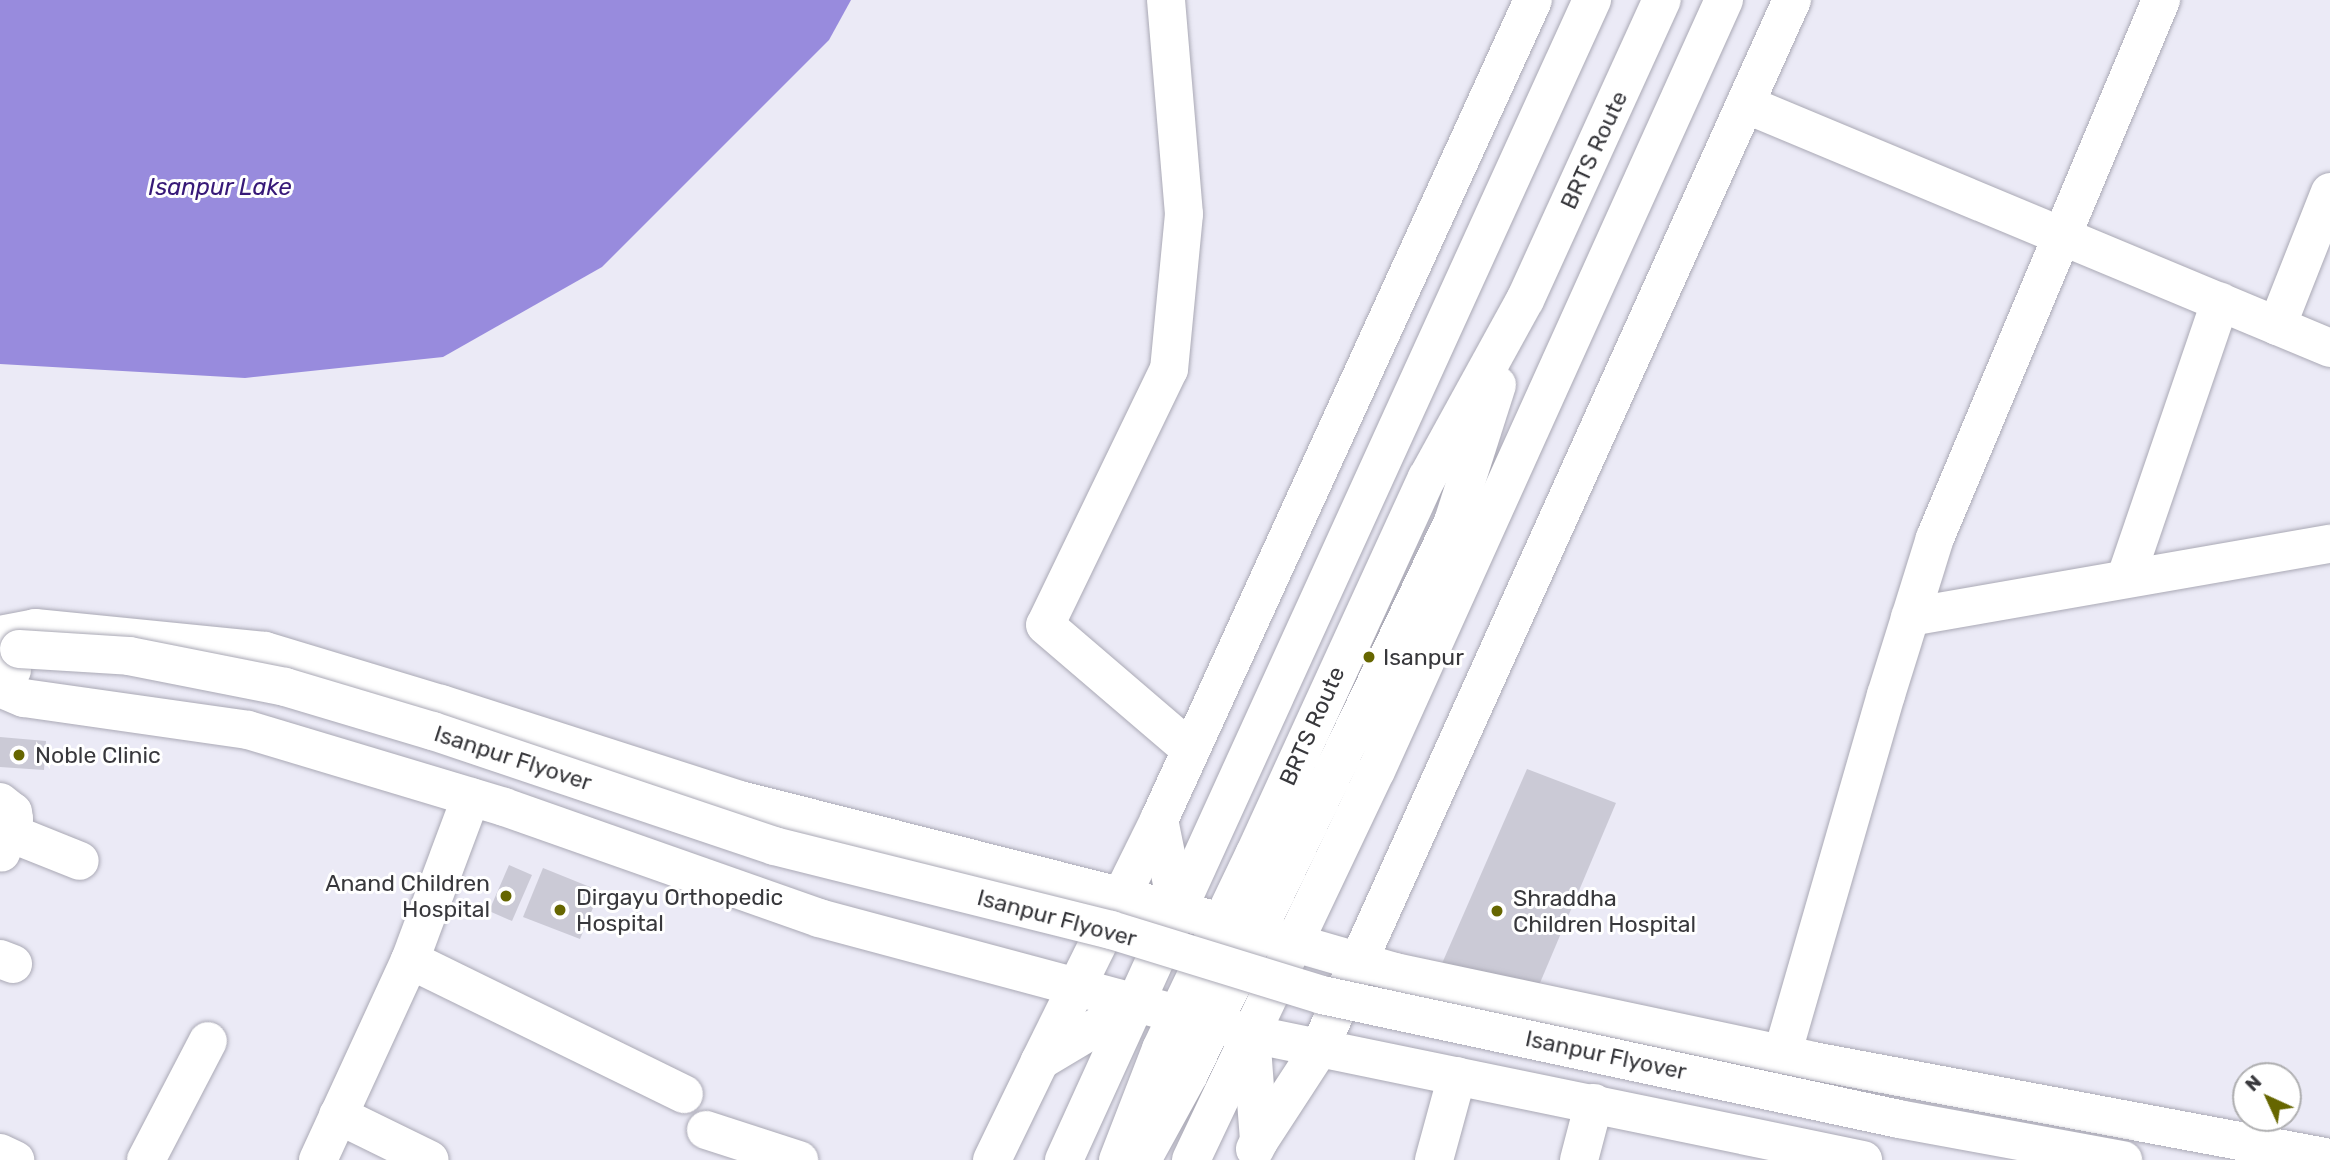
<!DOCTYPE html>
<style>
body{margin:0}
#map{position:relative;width:2330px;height:1160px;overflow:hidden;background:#ebeaf6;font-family:Rubik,sans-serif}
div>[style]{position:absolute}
.water>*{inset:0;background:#988bdd}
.building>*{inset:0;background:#cbcad6}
.roads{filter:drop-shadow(0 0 2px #aaa9b5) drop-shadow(0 0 2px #aaa9b5)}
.minor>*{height:38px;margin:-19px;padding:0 19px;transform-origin:19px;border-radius:19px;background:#fff}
.major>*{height:38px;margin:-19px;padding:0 19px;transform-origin:19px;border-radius:19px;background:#fff}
.bridges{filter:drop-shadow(0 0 2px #aaa9b5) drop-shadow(0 0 2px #aaa9b5)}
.major-bridge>*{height:38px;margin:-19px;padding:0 19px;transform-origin:19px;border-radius:19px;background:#fff}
.dots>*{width:19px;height:19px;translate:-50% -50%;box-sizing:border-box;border:4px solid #fff;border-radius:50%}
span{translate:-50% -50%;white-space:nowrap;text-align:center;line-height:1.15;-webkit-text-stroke:6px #fff;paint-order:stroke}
.street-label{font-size:23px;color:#38383c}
.poi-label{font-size:23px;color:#38383c}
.left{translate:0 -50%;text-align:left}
.right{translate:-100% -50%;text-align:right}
.water-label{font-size:24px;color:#371978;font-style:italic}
.north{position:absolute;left:2232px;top:1062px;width:70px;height:70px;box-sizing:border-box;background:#fff;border:2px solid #afafb1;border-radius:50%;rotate:315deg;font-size:19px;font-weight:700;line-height:28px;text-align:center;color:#38383c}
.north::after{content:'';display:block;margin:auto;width:24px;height:32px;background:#660;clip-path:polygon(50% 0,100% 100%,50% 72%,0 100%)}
</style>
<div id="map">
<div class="water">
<i style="clip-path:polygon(0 0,851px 0,829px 40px,602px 267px,443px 357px,245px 378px,0 364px)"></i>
</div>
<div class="building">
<i style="clip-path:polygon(0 737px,46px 741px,44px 770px,0 767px)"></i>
<i style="clip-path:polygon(1527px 769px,1616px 803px,1537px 990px,1440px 968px)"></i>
<i style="clip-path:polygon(509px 865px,532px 875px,512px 921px,489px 911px)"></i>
<i style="clip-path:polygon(543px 868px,600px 891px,580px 939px,523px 917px)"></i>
</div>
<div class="roads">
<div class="minor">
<i style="left:1166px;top:0;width:215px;rotate:85.2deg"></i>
<i style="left:1184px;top:214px;width:156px;rotate:95.5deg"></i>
<i style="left:1169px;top:369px;width:284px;rotate:115.8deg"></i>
<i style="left:1045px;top:625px;width:192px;rotate:40.6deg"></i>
<i style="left:1745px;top:104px;width:634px;rotate:22.64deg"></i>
<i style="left:2277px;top:326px;width:144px;rotate:-68.4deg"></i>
<i style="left:2126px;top:577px;width:291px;rotate:-71.1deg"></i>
<i style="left:1910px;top:617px;width:426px;rotate:-9.9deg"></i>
<i style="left:0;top:635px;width:36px;rotate:-11deg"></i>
<i style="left:35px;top:628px;width:231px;rotate:5.7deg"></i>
<i style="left:265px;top:651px;width:184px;rotate:16.8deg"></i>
<i style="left:441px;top:704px;width:314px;rotate:17.8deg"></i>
<i style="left:740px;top:800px;width:497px;rotate:14.2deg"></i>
<i style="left:1222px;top:922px;width:180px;rotate:16.1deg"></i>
<i style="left:1395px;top:972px;width:422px;rotate:12deg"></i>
<i style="left:1808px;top:1060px;width:531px;rotate:10.63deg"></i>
<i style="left:0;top:688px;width:26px;rotate:23deg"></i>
<i style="left:24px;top:698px;width:226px;rotate:8.1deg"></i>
<i style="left:248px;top:730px;width:267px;rotate:16.7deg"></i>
<i style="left:504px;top:807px;width:334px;rotate:19.4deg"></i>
<i style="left:819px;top:918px;width:447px;rotate:15deg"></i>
<i style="left:1251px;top:1034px;width:625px;rotate:11.63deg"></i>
<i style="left:0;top:802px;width:16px;rotate:38deg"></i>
<i style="left:13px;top:812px;width:7px;rotate:82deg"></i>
<i style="left:14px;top:819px;width:36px;rotate:111deg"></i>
<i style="left:10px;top:833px;width:75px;rotate:21.8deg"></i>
<i style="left:1178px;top:913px;width:95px;rotate:-101.5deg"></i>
<i style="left:1159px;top:820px;width:901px;rotate:-65.48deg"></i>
<i style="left:0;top:959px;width:14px;rotate:21deg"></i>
<i style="left:410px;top:960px;width:305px;rotate:26.1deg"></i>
<i style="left:1251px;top:1034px;width:107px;rotate:85.7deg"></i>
<i style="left:1259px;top:1141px;width:9px;rotate:117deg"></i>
<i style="left:1782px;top:1055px;width:375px;rotate:-73.9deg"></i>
<i style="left:1886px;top:695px;width:164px;rotate:-72.7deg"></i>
<i style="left:1935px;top:538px;width:584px;rotate:-67.21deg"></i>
<i style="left:1040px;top:1061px;width:269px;rotate:-63.7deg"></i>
<i style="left:338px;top:1115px;width:102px;rotate:26.1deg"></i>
<i style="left:706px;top:1130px;width:98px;rotate:17.9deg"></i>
<i style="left:1259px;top:1141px;width:110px;rotate:-56.9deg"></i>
<i style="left:1319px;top:1049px;width:1151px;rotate:-65.73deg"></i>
<i style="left:0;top:1153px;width:17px;rotate:25deg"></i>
<i style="left:146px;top:1160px;width:134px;rotate:-62.5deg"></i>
<i style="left:318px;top:1160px;width:220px;rotate:-65.3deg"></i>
<i style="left:410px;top:960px;width:174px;rotate:-69.5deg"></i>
<i style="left:992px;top:1160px;width:110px;rotate:-64.1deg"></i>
<i style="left:1040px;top:1061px;width:113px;rotate:-30.9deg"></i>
<i style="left:1118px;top:1160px;width:119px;rotate:-68.8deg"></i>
<i style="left:1161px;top:1049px;width:217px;rotate:-64.4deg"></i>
<i style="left:1255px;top:853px;width:413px;rotate:-65.4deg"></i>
<i style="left:1427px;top:478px;width:203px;rotate:-61.2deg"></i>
<i style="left:1525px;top:300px;width:330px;rotate:-65.5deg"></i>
<i style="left:1142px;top:1160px;width:98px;rotate:-61.3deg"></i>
<i style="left:1189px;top:1074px;width:612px;rotate:-64.44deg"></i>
<i style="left:1453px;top:522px;width:144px;rotate:-72.2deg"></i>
<i style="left:1434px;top:1160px;width:87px;rotate:-74.7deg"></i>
<i style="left:1579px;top:1160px;width:59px;rotate:-75.3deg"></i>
</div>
<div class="major">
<i style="left:0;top:670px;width:12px"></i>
<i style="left:1064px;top:1160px;width:1275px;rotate:-65.53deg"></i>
<i style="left:1191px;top:1160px;width:431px;rotate:-64.6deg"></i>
<i style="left:1376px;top:771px;width:846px;rotate:-65.71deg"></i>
</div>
</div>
<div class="bridges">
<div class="major-bridge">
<i style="left:19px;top:649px;width:110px;rotate:3.6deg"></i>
<i style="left:129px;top:656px;width:159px;rotate:11.2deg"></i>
<i style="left:285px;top:687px;width:154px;rotate:16.6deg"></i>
<i style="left:433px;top:731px;width:360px;rotate:18.6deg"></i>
<i style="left:774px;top:846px;width:347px;rotate:14deg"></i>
<i style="left:1111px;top:930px;width:221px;rotate:17.1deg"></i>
<i style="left:1322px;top:995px;width:590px;rotate:12.13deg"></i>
<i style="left:1899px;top:1119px;width:228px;rotate:10.4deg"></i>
</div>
</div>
<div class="dots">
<i style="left:1369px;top:657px;background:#660"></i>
<i style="left:19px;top:755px;background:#660"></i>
<i style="left:506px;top:896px;background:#660"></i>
<i style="left:560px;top:910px;background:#660"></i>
<i style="left:1497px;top:911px;background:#660"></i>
</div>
<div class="street-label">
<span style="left:1594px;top:150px;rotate:-65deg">BRTS Route</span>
<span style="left:1312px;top:726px;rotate:-66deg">BRTS Route</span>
<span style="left:513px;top:758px;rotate:18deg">Isanpur Flyover</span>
<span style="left:1057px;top:918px;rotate:15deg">Isanpur Flyover</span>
<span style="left:1606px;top:1055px;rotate:12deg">Isanpur Flyover</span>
</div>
<div class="poi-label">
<span class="left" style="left:1383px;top:657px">Isanpur</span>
<span class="left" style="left:35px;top:755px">Noble Clinic</span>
<span class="right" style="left:490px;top:896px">Anand Children<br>Hospital</span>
<span class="left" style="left:576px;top:910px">Dirgayu Orthopedic<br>Hospital</span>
<span class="left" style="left:1513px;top:911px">Shraddha<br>Children Hospital</span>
</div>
<div class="water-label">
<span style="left:220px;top:188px">Isanpur Lake</span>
</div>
<div class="north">N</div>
</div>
